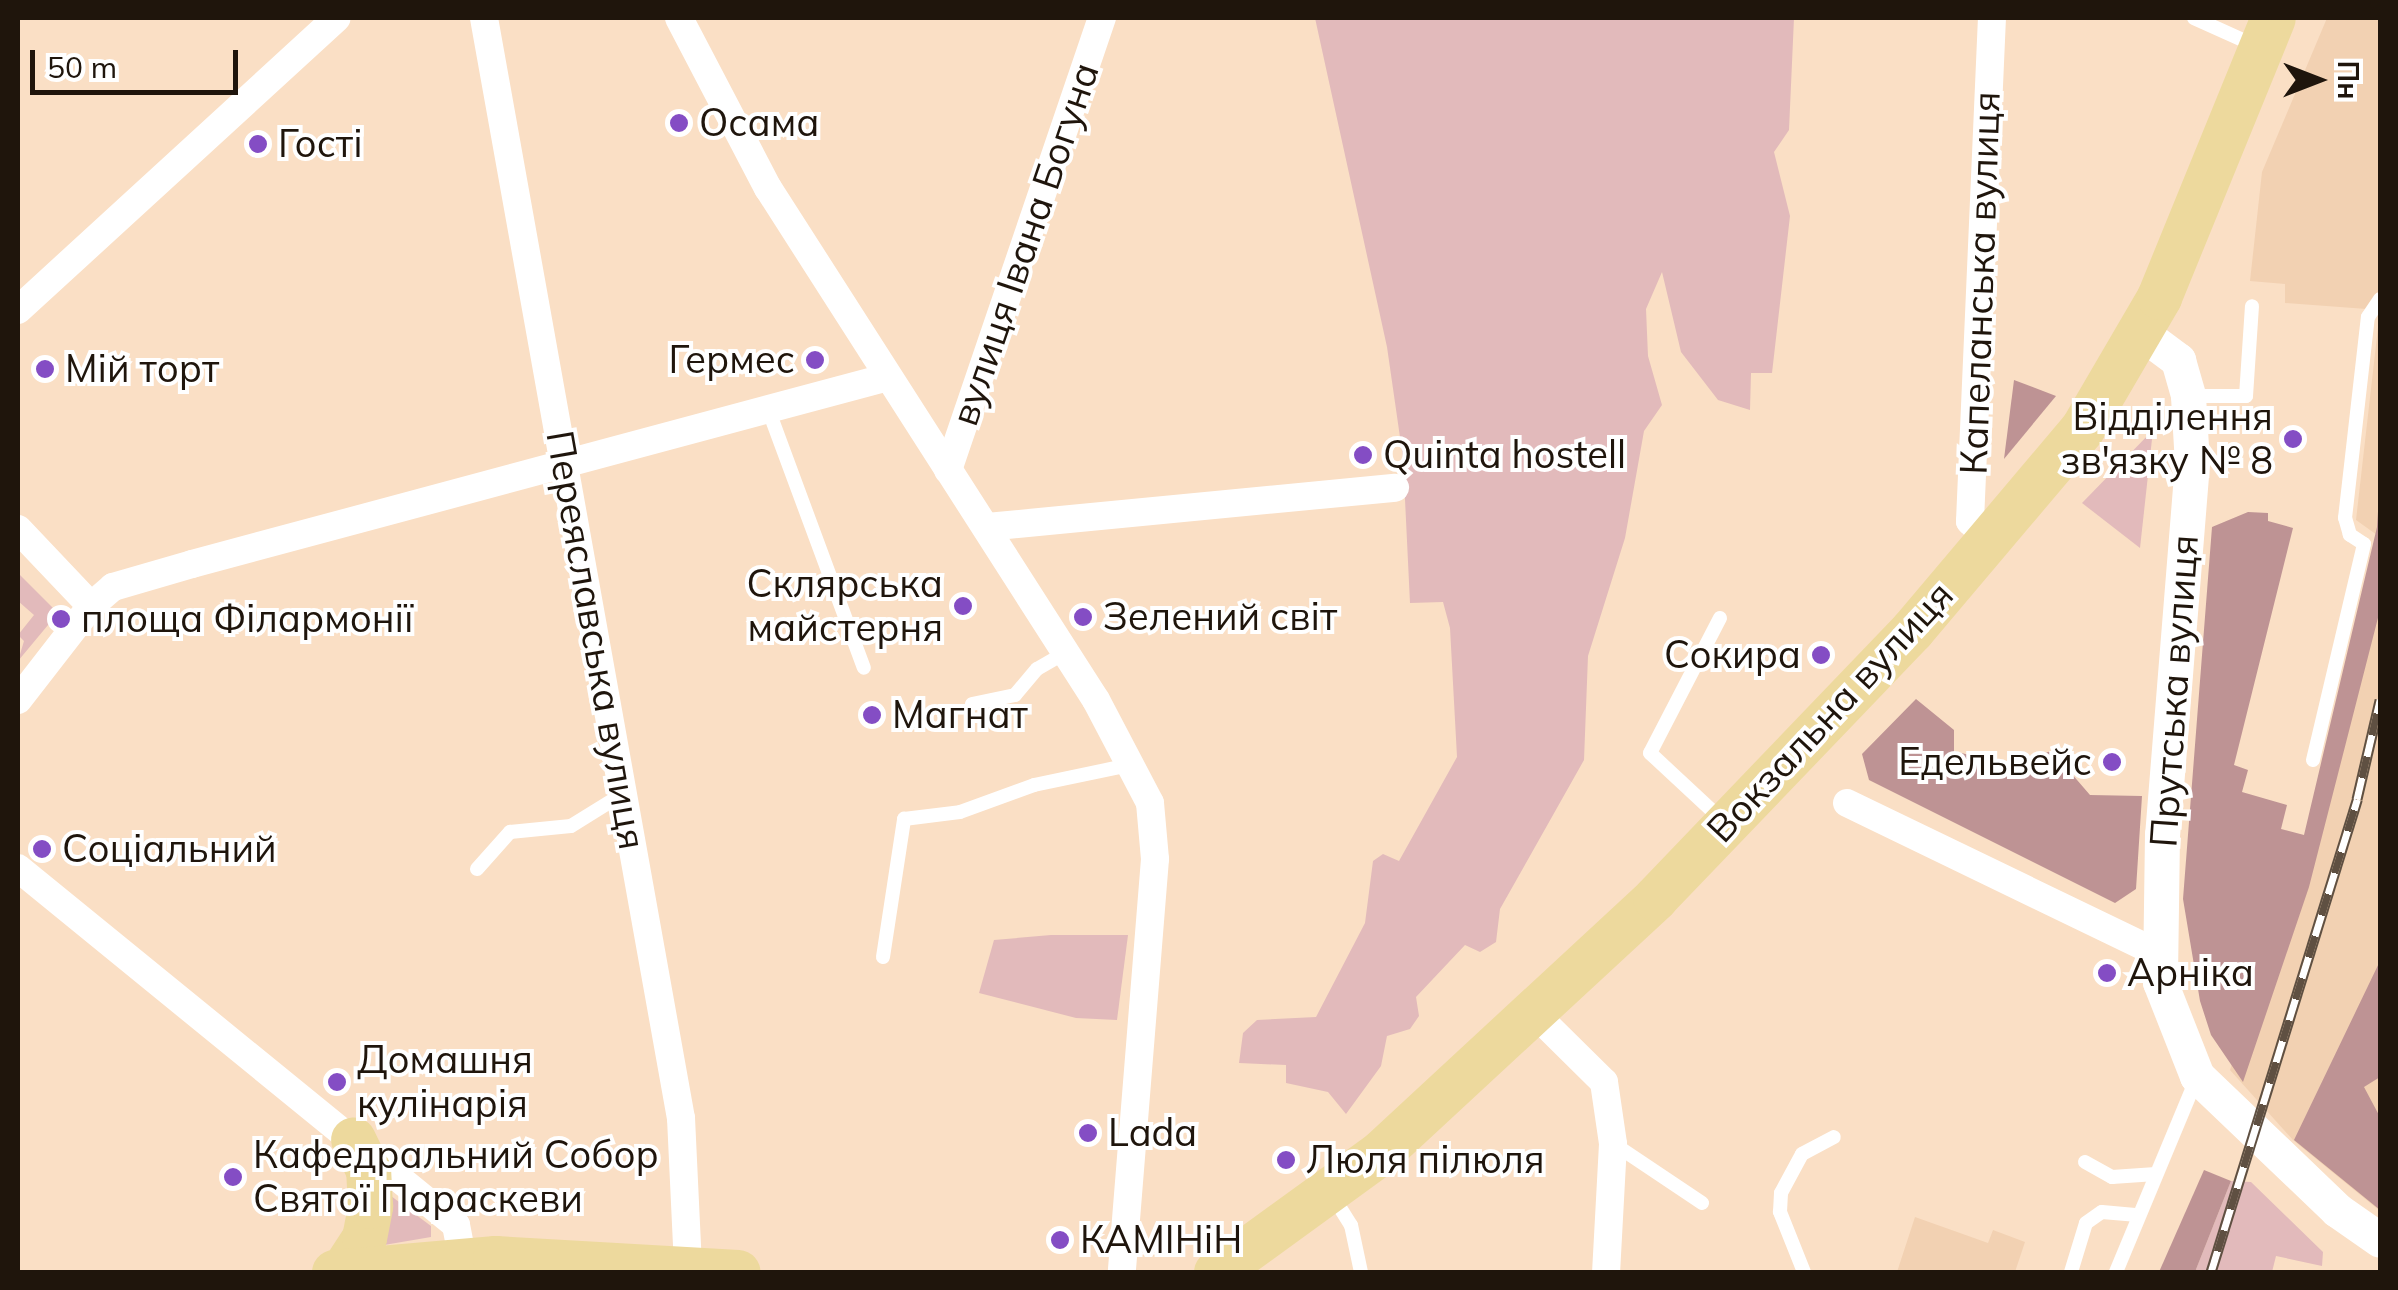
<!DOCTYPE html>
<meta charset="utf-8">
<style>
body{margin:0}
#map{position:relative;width:2398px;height:1290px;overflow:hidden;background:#fadfc5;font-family:Mulish,sans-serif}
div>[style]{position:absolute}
.built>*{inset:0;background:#f2d1b2}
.green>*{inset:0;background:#e2babb}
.forest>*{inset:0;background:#be9394}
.service>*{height:14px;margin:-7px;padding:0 7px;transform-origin:7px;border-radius:7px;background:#fff}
.minor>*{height:28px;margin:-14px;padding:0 14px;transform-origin:14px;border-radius:14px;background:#fff}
.tertiary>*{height:35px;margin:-17.5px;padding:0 17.5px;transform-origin:17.5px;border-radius:17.5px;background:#fff}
.primary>*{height:45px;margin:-22.5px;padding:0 22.5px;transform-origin:22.5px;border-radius:22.5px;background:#edd99d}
.rail>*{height:11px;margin-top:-5.5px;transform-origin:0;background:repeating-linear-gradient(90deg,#fff 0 22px,#5f5042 0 44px);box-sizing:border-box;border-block:2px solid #5f5042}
.dots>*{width:28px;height:28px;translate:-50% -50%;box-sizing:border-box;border:5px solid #fff;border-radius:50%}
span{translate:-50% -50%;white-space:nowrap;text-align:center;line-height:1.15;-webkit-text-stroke:8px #fff;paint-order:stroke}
.poi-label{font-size:38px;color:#1f150c}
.left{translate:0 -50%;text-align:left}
.right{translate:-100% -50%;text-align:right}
.street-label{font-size:38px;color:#1f150c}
.frame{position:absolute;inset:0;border:20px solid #1f150c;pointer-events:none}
.north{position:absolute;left:2268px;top:30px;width:100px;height:100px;-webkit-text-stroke:8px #fff;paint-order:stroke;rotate:90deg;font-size:28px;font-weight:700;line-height:40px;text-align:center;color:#1f150c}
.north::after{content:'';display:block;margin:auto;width:35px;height:45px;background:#1f150c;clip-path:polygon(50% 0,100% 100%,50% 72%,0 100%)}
.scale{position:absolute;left:30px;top:50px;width:208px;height:45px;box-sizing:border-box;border:5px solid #1f150c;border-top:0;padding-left:12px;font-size:30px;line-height:35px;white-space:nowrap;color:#1f150c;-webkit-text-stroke:8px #fff;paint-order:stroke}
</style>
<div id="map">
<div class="built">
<i style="clip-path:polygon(2327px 18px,2380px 18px,2380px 1211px,2293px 1140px,2230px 1070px,2307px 836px,2347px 688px,2377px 535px,2356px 520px,2380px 310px,2285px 303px,2285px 284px,2250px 281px,2262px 172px)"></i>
<i style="clip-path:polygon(1915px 1217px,1988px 1243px,1993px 1230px,2025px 1242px,2015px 1272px,1897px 1272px)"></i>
</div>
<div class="green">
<i style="clip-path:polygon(1315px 18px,1794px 18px,1789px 130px,1774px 152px,1790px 216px,1772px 373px,1751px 373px,1750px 410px,1718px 400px,1681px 352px,1662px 272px,1646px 309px,1648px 356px,1662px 405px,1644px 431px,1625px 538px,1588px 656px,1584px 760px,1500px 909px,1496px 942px,1480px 952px,1465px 945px,1416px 997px,1419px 1016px,1410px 1029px,1387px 1036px,1381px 1066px,1346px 1114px,1328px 1092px,1286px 1083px,1286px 1065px,1239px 1063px,1243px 1033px,1257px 1020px,1316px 1017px,1365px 923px,1373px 861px,1383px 854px,1399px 861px,1457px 757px,1450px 628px,1443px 602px,1410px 603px,1403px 458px,1387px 347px)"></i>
<i style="clip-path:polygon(2153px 430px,2140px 548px,2082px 503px)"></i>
<i style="clip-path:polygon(18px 573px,53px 608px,53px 619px,18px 661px,24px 641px,18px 635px,34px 615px,18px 601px)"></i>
<i style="clip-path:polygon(1051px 935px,1128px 935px,1117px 1020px,1076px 1018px,979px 993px,994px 940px)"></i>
<i style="clip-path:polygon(2231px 1181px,2251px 1182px,2323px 1252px,2322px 1266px,2276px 1256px,2272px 1272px,2195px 1272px)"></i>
<i style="clip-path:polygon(391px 1196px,431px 1226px,431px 1237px,384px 1245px)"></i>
</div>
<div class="forest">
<i style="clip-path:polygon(2014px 380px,2056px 396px,2004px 459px)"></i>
<i style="clip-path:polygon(2380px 480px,2380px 610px,2309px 887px,2243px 1082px,2211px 1035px,2200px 1001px,2183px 899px,2212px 527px,2248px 512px,2268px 513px,2268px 521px,2293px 528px,2234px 765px,2248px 770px,2242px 792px,2287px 805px,2281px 829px,2304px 835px,2377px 527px)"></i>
<i style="clip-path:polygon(1916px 699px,1954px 730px,1954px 751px,2003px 764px,2052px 751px,2090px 795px,2142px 796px,2136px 889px,2115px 903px,1869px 780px,1862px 754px)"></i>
<i style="clip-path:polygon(2380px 961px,2380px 1077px,2364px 1087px,2380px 1117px,2380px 1210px,2294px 1140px)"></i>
<i style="clip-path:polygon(2204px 1170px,2231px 1181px,2195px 1272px,2159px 1272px)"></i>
</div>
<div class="service">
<i style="left:2194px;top:18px;width:66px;rotate:24.2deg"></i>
<i style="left:2189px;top:396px;width:57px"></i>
<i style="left:2246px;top:396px;width:90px;rotate:-86.2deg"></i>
<i style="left:767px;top:406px;width:279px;rotate:69.7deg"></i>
<i style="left:1720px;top:618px;width:152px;rotate:117.4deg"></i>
<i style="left:1650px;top:753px;width:96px;rotate:42.9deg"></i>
<i style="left:972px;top:704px;width:44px;rotate:-11.8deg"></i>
<i style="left:1015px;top:695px;width:34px;rotate:-50deg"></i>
<i style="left:1037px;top:669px;width:34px;rotate:-30deg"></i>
<i style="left:2313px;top:760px;width:222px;rotate:-76.7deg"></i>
<i style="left:2364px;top:544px;width:17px;rotate:-147deg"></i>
<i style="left:2350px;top:535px;width:18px;rotate:-106deg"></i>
<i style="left:2345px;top:518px;width:202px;rotate:-83.5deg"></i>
<i style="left:2368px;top:317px;width:22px;rotate:-56deg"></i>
<i style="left:477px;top:869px;width:50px;rotate:-48.3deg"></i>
<i style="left:510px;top:832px;width:61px;rotate:-5.6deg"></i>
<i style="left:571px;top:826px;width:59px;rotate:-31.8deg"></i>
<i style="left:883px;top:957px;width:140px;rotate:-81.3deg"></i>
<i style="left:904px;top:819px;width:56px;rotate:-7.1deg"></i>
<i style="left:960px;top:812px;width:79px;rotate:-20deg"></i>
<i style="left:1034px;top:785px;width:98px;rotate:-11.8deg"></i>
<i style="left:1614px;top:1144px;width:106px;rotate:33.8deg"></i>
<i style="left:2085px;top:1162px;width:31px;rotate:29deg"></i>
<i style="left:2112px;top:1177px;width:44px;rotate:-3.9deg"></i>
<i style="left:1332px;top:1195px;width:36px;rotate:58deg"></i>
<i style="left:1351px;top:1225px;width:48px;rotate:78deg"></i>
<i style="left:1804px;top:1272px;width:65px;rotate:-111.8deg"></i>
<i style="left:1780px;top:1212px;width:19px;rotate:-87deg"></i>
<i style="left:1781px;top:1193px;width:44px;rotate:-61.7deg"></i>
<i style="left:1802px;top:1154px;width:36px;rotate:-28deg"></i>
<i style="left:2071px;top:1272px;width:51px;rotate:-73deg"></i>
<i style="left:2086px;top:1223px;width:19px;rotate:-35deg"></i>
<i style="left:2102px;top:1212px;width:36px;rotate:5deg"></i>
<i style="left:2116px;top:1272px;width:211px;rotate:-67.4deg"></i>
</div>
<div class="minor">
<i style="left:484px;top:18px;width:1118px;rotate:79.85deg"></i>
<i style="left:681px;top:1118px;width:147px;rotate:87.3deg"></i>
<i style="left:679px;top:18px;width:192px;rotate:62.4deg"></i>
<i style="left:768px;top:188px;width:608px;rotate:57.36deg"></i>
<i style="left:1096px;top:700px;width:116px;rotate:62.3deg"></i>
<i style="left:1150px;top:803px;width:56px;rotate:84.9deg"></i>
<i style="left:1155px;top:859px;width:414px;rotate:94.6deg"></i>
<i style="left:18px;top:310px;width:432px;rotate:-42.5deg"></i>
<i style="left:948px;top:470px;width:478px;rotate:-71.2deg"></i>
<i style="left:987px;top:527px;width:410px;rotate:-5.5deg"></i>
<i style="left:18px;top:529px;width:106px;rotate:46.5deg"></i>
<i style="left:91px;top:606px;width:119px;rotate:127.8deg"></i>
<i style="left:1989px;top:539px;width:26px;rotate:-137deg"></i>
<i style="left:1970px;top:521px;width:503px;rotate:-87.5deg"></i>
<i style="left:91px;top:606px;width:29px;rotate:-41deg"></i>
<i style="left:113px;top:587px;width:82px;rotate:-16.2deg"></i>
<i style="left:192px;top:564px;width:717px;rotate:-15.04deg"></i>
<i style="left:1847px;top:803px;width:344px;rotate:25.8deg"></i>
<i style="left:18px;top:868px;width:565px;rotate:39.18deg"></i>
<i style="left:456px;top:1225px;width:36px;rotate:79deg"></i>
<i style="left:1532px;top:1011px;width:101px;rotate:44.6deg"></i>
<i style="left:1604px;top:1082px;width:63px;rotate:81.7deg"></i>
<i style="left:1613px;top:1144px;width:128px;rotate:93.1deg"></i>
</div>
<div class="tertiary">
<i style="left:2139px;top:331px;width:49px;rotate:36.6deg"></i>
<i style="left:2178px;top:360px;width:37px;rotate:74deg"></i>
<i style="left:2188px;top:396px;width:67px;rotate:86.6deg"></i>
<i style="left:2192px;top:463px;width:372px;rotate:94.6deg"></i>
<i style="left:2162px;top:834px;width:148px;rotate:90.8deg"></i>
<i style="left:2160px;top:982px;width:101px;rotate:68.5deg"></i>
<i style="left:2197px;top:1076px;width:194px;rotate:43.7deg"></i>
<i style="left:2337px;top:1210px;width:52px;rotate:34.9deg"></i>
</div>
<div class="primary">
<i style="left:343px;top:1270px;width:38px;rotate:-57deg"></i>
<i style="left:364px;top:1238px;width:33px;rotate:-79deg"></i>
<i style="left:370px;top:1206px;width:36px;rotate:-93deg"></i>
<i style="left:368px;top:1170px;width:34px;rotate:-116deg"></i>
<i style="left:334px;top:1272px;width:162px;rotate:-5deg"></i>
<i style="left:495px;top:1258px;width:243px;rotate:3.3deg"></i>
<i style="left:1216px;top:1272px;width:204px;rotate:-36deg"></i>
<i style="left:1381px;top:1152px;width:374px;rotate:-42.8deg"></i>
<i style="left:1655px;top:898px;width:371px;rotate:-46.2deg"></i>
<i style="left:1912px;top:630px;width:263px;rotate:-49.8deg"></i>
<i style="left:2082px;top:429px;width:153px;rotate:-59.7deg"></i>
<i style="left:2159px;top:297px;width:301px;rotate:-67.8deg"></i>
</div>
<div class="rail">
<i style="left:2211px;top:1272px;width:495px;rotate:-72.8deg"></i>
<i style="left:2357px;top:799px;width:102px;rotate:-76.9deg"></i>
</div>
<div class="dots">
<i style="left:679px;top:123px;background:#844dc4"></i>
<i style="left:258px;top:144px;background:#844dc4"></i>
<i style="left:815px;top:360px;background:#844dc4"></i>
<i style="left:45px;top:369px;background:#844dc4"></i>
<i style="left:2293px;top:439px;background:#844dc4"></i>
<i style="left:1363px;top:455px;background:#844dc4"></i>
<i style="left:963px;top:606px;background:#844dc4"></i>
<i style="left:1083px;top:617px;background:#844dc4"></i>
<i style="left:61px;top:619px;background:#844dc4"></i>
<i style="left:1821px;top:655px;background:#844dc4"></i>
<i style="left:872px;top:715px;background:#844dc4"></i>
<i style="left:2112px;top:762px;background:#844dc4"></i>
<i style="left:42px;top:849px;background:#844dc4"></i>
<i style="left:2107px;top:973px;background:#844dc4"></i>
<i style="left:337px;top:1082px;background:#844dc4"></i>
<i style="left:1088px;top:1133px;background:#844dc4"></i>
<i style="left:1286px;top:1160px;background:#844dc4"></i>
<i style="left:233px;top:1177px;background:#844dc4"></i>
<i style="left:1060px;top:1240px;background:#844dc4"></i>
</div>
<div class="poi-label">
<span class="left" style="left:699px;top:123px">Осама</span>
<span class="left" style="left:278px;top:144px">Гості</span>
<span class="right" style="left:795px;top:360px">Гермес</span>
<span class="left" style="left:65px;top:369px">Мій торт</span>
<span class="right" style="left:2273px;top:439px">Відділення<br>зв'язку № 8</span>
<span class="left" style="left:1383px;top:455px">Quinta hostell</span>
<span class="right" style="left:943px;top:606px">Склярська<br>майстерня</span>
<span class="left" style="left:1103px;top:617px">Зелений світ</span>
<span class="left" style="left:81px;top:619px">площа Філармонії</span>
<span class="right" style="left:1801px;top:655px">Сокира</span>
<span class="left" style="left:892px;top:715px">Магнат</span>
<span class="right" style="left:2092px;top:762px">Едельвейс</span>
<span class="left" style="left:62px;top:849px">Соціальний</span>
<span class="left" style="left:2127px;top:973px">Арніка</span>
<span class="left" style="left:357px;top:1082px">Домашня<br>кулінарія</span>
<span class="left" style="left:1108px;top:1133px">Lada</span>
<span class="left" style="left:253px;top:1177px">Кафедральний Собор<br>Святої Параскеви</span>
<span class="left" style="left:1306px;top:1160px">Люля пілюля</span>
<span class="left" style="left:1080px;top:1240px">КАМІНіН</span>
</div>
<div class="street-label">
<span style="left:1025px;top:244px;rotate:-71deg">вулиця Івана Богуна</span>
<span style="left:1980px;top:283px;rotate:-88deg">Капеланська вулиця</span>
<span style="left:596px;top:640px;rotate:80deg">Переяславська вулиця</span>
<span style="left:2174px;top:691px;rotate:-86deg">Прутська вулиця</span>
<span style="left:1830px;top:712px;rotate:-47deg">Вокзальна вулиця</span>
</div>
<div class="frame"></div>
<div class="north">Пн</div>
<div class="scale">50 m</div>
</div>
